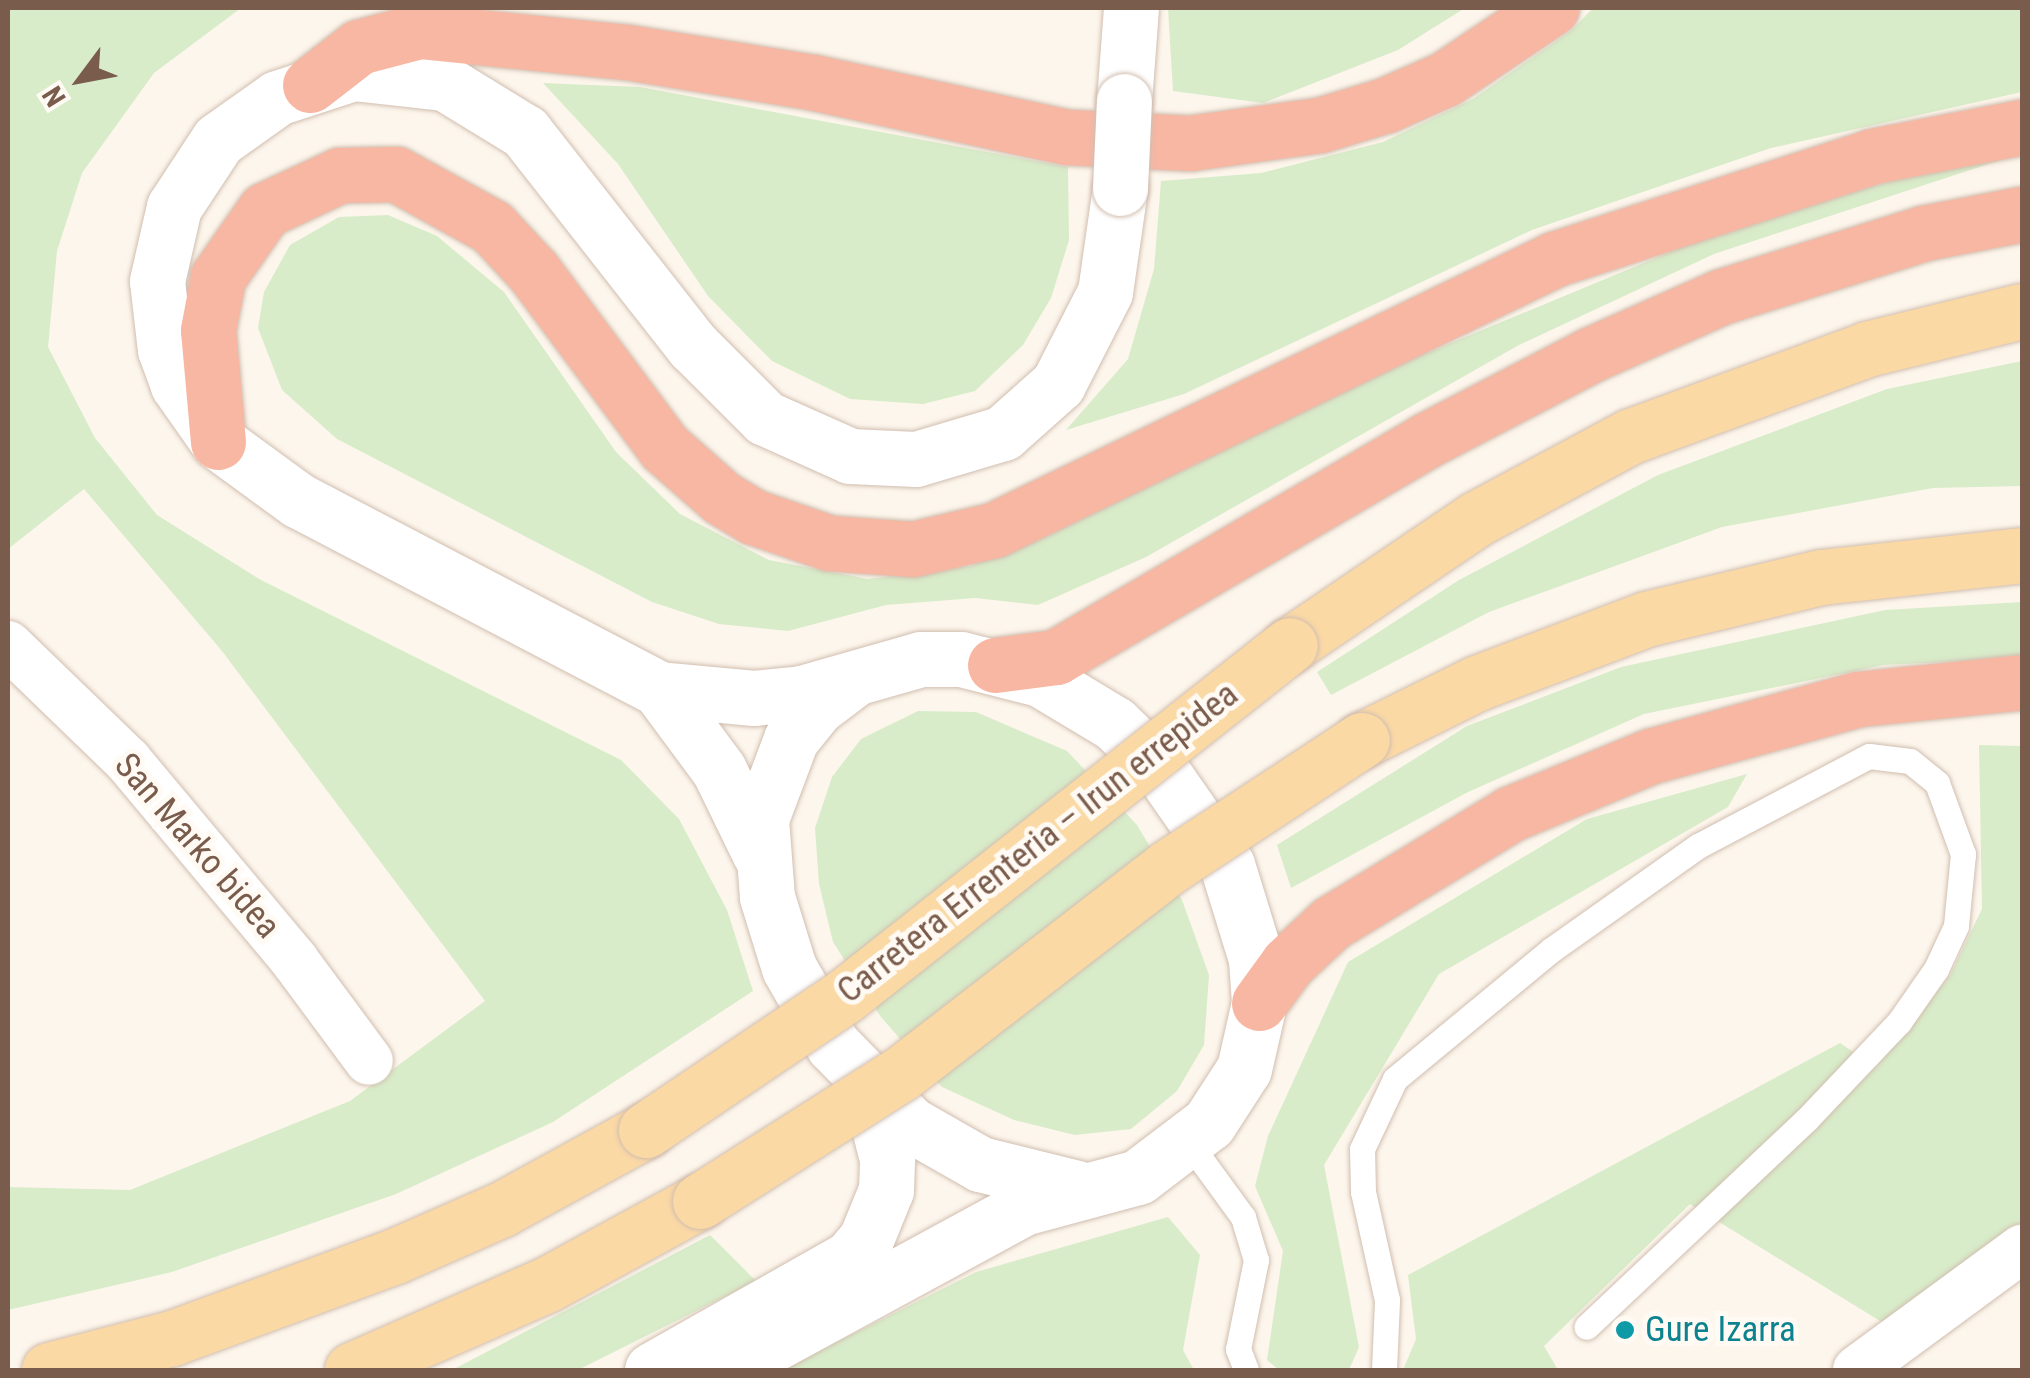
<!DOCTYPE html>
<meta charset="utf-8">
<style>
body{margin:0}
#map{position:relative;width:2030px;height:1378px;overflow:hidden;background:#fdf6ec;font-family:"Roboto Condensed",sans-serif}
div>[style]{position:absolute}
.green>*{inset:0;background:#d8ecc9}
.roads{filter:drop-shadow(0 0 2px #d1beb0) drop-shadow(0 0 2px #d1beb0)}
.service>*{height:25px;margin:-12.5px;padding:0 12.5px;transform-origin:12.5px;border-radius:12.5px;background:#fff}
.minor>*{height:48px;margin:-24px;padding:0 24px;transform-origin:24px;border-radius:24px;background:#fff}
.tertiary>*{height:55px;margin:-27.5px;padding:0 27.5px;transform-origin:27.5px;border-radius:27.5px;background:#fff}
.primary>*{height:55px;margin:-27.5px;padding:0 27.5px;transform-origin:27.5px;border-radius:27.5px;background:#fbd9a5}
.motorway>*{height:55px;margin:-27.5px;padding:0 27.5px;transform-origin:27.5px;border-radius:27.5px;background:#f7b7a3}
.bridges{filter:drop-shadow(0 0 2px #d1beb0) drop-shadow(0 0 2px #d1beb0)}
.tertiary-bridge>*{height:55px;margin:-27.5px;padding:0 27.5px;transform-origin:27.5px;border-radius:27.5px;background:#fff}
.primary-bridge>*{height:55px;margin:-27.5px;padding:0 27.5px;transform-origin:27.5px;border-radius:27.5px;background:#fbd9a5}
.dots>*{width:28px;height:28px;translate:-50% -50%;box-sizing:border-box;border:5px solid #fffaf3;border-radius:50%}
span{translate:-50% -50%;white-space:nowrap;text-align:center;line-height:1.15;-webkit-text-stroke:10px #fffaf3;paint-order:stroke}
.street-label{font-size:35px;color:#7a5c4d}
.culture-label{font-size:35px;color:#0d838f}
.left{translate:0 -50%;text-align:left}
.frame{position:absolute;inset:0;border:10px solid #7a5c4d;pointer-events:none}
.north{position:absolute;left:30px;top:30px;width:100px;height:100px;-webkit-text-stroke:8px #fffaf3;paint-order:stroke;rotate:238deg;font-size:28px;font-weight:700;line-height:40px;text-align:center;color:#7a5c4d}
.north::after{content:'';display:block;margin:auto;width:35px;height:45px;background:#7a5c4d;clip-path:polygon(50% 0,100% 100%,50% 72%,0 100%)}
</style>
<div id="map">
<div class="green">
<i style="clip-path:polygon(8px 8px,241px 8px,154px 73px,82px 173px,57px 251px,48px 347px,95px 438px,157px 515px,261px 580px,621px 760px,679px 819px,727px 910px,753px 991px,553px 1122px,396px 1194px,172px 1272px,8px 1310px,8px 1187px,130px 1190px,350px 1101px,485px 1001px,222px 651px,84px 489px,8px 549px)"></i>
<i style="clip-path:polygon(1168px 8px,1465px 8px,1398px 50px,1263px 103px,1173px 91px)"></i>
<i style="clip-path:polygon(1593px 8px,2022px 8px,2022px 92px,1771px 148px,1532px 230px,1184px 394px,1066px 430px,1128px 359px,1154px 269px,1161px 181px,1261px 173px,1383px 142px,1473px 99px,1572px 30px)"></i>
<i style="clip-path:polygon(543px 83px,640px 87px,1068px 167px,1069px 240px,1051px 298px,1023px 345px,975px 391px,923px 404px,850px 399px,772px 361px,708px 296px,618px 164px)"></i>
<i style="clip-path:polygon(2013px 156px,1714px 254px,1519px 345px,1146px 557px,1038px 605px,975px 598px,886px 605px,788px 631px,719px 624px,652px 602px,337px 439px,282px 390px,258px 328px,264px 292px,290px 245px,339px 217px,388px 215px,437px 236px,504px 292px,616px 452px,680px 514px,769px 560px,868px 579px,971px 566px,1357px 382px,1740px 223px,1892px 181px)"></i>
<i style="clip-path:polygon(2022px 361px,2022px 486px,1933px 488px,1722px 527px,1489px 612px,1331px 695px,1317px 672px,1459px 580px,1658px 475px,1887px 389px)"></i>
<i style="clip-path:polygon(2022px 602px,2022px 658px,1884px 665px,1644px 714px,1468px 792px,1291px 888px,1277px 845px,1467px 726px,1621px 667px,1885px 610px)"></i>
<i style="clip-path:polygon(918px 711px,976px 712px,1067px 751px,1137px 825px,1182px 900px,1209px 975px,1204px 1045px,1177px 1091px,1131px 1129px,1075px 1135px,1014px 1120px,942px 1087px,881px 1017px,833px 942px,819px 884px,815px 828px,832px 777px,861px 739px)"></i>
<i style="clip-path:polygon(1979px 745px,2022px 746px,2022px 1230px,1893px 1329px,1690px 1204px,1544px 1346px,1558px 1370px,1403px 1370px,1416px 1339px,1408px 1275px,1840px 1043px,1876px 1067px,1950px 975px,1982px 909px)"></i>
<i style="clip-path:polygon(1747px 774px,1728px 807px,1439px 974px,1324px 1165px,1359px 1347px,1349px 1370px,1279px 1370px,1267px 1360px,1283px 1251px,1255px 1186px,1268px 1136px,1348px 962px,1587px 819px)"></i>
<i style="clip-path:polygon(1168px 1217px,1200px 1255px,1183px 1350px,1194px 1370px,781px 1370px,976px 1272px)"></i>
<i style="clip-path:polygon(710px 1235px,756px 1281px,578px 1370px,452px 1370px)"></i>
</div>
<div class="roads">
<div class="service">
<i style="left:1189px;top:1143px;width:92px;rotate:53.9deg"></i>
<i style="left:1243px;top:1217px;width:45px;rotate:73.2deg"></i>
<i style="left:1256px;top:1260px;width:91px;rotate:101.4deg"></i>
<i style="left:1238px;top:1349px;width:22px;rotate:69deg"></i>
<i style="left:1384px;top:1370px;width:70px;rotate:-87.5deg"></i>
<i style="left:1387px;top:1300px;width:111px;rotate:-102.5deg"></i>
<i style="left:1363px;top:1192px;width:43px;rotate:-91.3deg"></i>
<i style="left:1362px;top:1149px;width:77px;rotate:-64.8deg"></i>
<i style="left:1395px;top:1079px;width:202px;rotate:-39.6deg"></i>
<i style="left:1551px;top:950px;width:180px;rotate:-35.3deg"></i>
<i style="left:1698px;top:846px;width:193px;rotate:-27.8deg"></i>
<i style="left:1869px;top:756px;width:41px;rotate:7deg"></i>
<i style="left:1910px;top:761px;width:35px;rotate:39deg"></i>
<i style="left:1937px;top:783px;width:76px;rotate:69.9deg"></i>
<i style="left:1963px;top:854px;width:72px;rotate:95.6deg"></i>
<i style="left:1956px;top:926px;width:47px;rotate:114.9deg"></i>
<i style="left:1936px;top:969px;width:65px;rotate:124.9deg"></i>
<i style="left:1899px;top:1022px;width:134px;rotate:133.5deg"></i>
<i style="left:1807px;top:1119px;width:303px;rotate:136.7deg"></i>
</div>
<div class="minor">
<i style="left:8px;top:645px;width:167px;rotate:44deg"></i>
<i style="left:128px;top:761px;width:261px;rotate:50.1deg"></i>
<i style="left:295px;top:961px;width:124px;rotate:53.5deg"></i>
<i style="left:1857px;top:1370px;width:205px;rotate:-36.3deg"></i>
</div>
<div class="tertiary">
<i style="left:1124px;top:101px;width:93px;rotate:-85.7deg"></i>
<i style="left:850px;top:682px;width:41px;rotate:142.9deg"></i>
<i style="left:817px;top:707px;width:41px;rotate:129.1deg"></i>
<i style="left:791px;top:739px;width:85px;rotate:110.6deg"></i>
<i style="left:761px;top:819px;width:78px;rotate:85.6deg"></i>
<i style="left:767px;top:897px;width:74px;rotate:72.8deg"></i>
<i style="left:789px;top:968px;width:89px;rotate:60.3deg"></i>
<i style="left:833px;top:1045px;width:110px;rotate:45.7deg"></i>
<i style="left:910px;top:1124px;width:81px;rotate:29.7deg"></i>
<i style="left:980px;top:1164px;width:100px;rotate:13.9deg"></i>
<i style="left:659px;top:689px;width:101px;rotate:53.5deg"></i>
<i style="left:719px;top:770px;width:93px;rotate:64deg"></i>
<i style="left:652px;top:1370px;width:227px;rotate:-29.5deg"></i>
<i style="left:850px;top:1258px;width:25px;rotate:-50deg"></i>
<i style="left:866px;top:1239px;width:53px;rotate:-67.8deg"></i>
<i style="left:886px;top:1190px;width:31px;rotate:-88deg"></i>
<i style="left:887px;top:1159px;width:73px;rotate:-104.2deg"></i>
<i style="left:725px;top:1370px;width:339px;rotate:-28.5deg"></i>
<i style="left:1023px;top:1208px;width:119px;rotate:-15.1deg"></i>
<i style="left:1138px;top:1177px;width:89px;rotate:-37.3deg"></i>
<i style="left:1209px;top:1123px;width:64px;rotate:-57.1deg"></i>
<i style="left:1244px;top:1069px;width:68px;rotate:-77.2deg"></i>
<i style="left:1259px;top:1003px;width:44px;rotate:-93.9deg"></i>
<i style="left:1256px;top:959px;width:98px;rotate:-107.1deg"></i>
<i style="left:1227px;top:865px;width:121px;rotate:-124.9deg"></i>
<i style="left:1158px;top:766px;width:60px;rotate:-135.7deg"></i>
<i style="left:1115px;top:724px;width:87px;rotate:-149deg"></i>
<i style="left:1040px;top:679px;width:81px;rotate:-165.8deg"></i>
<i style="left:961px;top:659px;width:40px;rotate:180deg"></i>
<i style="left:921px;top:659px;width:124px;rotate:164.1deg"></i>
<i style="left:802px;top:693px;width:48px;rotate:174.1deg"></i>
<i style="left:754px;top:698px;width:95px;rotate:-174.6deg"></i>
<i style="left:659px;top:689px;width:406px;rotate:-152.4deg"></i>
<i style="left:299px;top:501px;width:100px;rotate:-143.9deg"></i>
<i style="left:218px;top:442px;width:70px;rotate:-125.1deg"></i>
<i style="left:178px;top:385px;width:37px;rotate:-110deg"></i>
<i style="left:165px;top:350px;width:69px;rotate:-96.6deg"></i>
<i style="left:157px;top:281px;width:76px;rotate:-77.1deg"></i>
<i style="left:174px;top:207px;width:80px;rotate:-56.7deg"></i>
<i style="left:218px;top:140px;width:72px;rotate:-35.4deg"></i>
<i style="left:277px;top:98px;width:80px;rotate:-18.2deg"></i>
<i style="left:353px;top:73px;width:93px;rotate:6.2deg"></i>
<i style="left:445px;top:83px;width:94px;rotate:31.5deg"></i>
<i style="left:525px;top:132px;width:272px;rotate:51.9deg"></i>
<i style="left:693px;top:346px;width:102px;rotate:45deg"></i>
<i style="left:765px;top:418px;width:93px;rotate:24.1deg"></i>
<i style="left:850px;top:456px;width:66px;rotate:2.6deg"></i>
<i style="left:916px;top:459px;width:91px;rotate:-16.6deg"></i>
<i style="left:1003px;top:433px;width:74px;rotate:-41.7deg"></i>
<i style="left:1058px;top:384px;width:103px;rotate:-62.9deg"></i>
<i style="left:1105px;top:292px;width:105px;rotate:-81.8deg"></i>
</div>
<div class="primary">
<i style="left:1290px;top:645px;width:225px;rotate:-34.1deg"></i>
<i style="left:1476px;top:519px;width:176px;rotate:-28.2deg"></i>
<i style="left:1631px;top:436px;width:252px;rotate:-20.2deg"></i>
<i style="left:1867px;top:349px;width:160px;rotate:-13.8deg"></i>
<i style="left:1362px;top:740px;width:128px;rotate:-26.4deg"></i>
<i style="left:1477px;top:683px;width:181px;rotate:-20.7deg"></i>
<i style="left:1646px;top:619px;width:180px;rotate:-13.5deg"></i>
<i style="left:1821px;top:577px;width:202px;rotate:-6.2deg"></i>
<i style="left:49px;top:1370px;width:127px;rotate:-14.6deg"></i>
<i style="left:172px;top:1338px;width:238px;rotate:-20.2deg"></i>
<i style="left:395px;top:1256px;width:117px;rotate:-23.7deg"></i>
<i style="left:502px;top:1209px;width:164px;rotate:-28.7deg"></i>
<i style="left:352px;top:1370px;width:212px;rotate:-23.7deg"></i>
<i style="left:546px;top:1285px;width:175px;rotate:-28.6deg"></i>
</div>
<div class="motorway">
<i style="left:310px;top:85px;width:62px;rotate:-37.8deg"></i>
<i style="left:359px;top:47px;width:62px;rotate:-14.9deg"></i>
<i style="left:419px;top:31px;width:209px;rotate:5.8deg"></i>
<i style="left:627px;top:52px;width:187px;rotate:9.2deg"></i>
<i style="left:812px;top:82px;width:261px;rotate:12.2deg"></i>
<i style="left:1067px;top:137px;width:123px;rotate:2.8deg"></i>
<i style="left:1190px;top:143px;width:131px;rotate:-7.9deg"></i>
<i style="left:1320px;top:125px;width:69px;rotate:-16.9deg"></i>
<i style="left:1386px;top:105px;width:64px;rotate:-23.8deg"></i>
<i style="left:1445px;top:79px;width:128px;rotate:-33.8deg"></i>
<i style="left:218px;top:442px;width:112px;rotate:-95.1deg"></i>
<i style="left:208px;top:330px;width:54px;rotate:-79.3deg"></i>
<i style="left:218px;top:277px;width:82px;rotate:-55deg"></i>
<i style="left:265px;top:210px;width:83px;rotate:-25deg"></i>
<i style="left:340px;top:175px;width:56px;rotate:-1deg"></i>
<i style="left:396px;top:174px;width:110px;rotate:28.9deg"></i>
<i style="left:492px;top:227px;width:60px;rotate:47deg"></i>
<i style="left:533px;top:271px;width:219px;rotate:53.3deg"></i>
<i style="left:664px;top:447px;width:77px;rotate:41.3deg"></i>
<i style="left:722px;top:498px;width:37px;rotate:31deg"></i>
<i style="left:754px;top:517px;width:79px;rotate:19.1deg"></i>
<i style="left:829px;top:543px;width:84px;rotate:4.1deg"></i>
<i style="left:913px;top:549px;width:83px;rotate:-13.2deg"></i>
<i style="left:994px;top:530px;width:623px;rotate:-25.78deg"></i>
<i style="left:1555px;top:259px;width:334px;rotate:-17.9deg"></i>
<i style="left:1873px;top:156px;width:152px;rotate:-11deg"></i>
<i style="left:995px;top:665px;width:62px;rotate:-7.5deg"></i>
<i style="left:1056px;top:657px;width:428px;rotate:-30.3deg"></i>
<i style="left:1425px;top:441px;width:186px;rotate:-27.5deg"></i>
<i style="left:1590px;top:355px;width:142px;rotate:-24deg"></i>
<i style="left:1720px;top:297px;width:214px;rotate:-17.4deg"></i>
<i style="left:1924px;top:233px;width:100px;rotate:-11deg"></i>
<i style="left:1259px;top:1003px;width:49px;rotate:-54.1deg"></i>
<i style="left:1288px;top:963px;width:59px;rotate:-42.9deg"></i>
<i style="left:1331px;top:923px;width:210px;rotate:-31.3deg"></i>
<i style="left:1510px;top:814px;width:152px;rotate:-22.4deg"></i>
<i style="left:1651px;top:756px;width:215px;rotate:-15.4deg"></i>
<i style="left:1858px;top:699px;width:165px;rotate:-5.9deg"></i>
</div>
</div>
<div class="bridges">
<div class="tertiary-bridge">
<i style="left:1120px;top:188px;width:87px;rotate:-87.4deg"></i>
</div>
<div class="primary-bridge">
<i style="left:646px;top:1130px;width:241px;rotate:-34deg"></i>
<i style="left:846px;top:995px;width:565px;rotate:-38.25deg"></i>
<i style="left:700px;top:1201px;width:239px;rotate:-32.4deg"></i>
<i style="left:902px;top:1073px;width:335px;rotate:-37.7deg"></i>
<i style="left:1167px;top:868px;width:233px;rotate:-33.3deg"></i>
</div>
</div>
<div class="dots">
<i style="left:1625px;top:1330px;background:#0f9aa8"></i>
</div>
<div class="street-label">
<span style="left:1038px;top:843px;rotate:-38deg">Carretera Errenteria – Irun errepidea</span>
<span style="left:197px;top:846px;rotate:49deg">San Marko bidea</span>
</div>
<div class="culture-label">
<span class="left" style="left:1645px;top:1330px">Gure Izarra</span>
</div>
<div class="frame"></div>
<div class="north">N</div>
</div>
